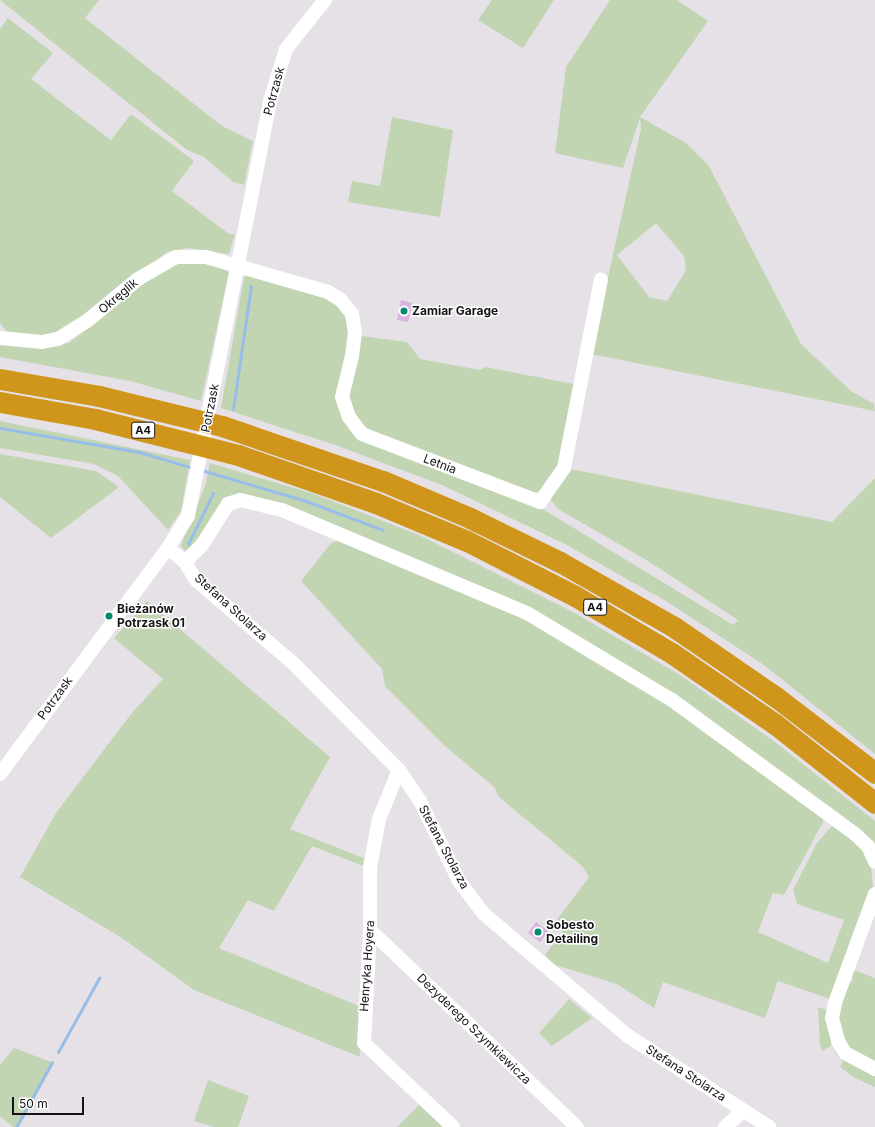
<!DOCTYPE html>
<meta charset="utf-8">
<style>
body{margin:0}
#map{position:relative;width:875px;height:1127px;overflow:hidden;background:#e6e1e7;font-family:Inter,sans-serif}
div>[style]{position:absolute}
.green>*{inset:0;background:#c2d5b3}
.stream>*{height:3px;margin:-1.5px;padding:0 1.5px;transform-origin:1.5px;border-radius:1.5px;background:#97bee9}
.building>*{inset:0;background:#dab3de}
.minor>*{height:14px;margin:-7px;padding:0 7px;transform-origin:7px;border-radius:7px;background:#fff}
.highway>*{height:21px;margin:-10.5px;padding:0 10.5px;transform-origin:10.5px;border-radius:10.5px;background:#d0961c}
.dots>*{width:11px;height:11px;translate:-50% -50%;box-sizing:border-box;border:2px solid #fff;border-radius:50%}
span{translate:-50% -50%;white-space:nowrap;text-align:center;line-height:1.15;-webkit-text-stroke:3px #fff;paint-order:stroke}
.shield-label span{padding:1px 3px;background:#fff;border:1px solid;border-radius:3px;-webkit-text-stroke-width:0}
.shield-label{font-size:11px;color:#151315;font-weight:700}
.street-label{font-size:12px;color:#151315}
.poi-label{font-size:12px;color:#151315;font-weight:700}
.left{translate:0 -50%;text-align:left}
.scale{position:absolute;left:12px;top:1097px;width:72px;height:18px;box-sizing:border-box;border:2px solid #151315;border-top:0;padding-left:5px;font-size:12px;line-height:14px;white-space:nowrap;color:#151315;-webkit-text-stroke:3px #fff;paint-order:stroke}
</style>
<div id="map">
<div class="green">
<i style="clip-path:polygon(0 0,99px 0,85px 18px,222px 126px,253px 141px,244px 185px,233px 182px,204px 157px,187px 150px)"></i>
<i style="clip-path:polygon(492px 0,554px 0,523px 48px,478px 20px)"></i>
<i style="clip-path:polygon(evenodd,610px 0,677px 0,708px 21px,640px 117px,686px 143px,709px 166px,801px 344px,852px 392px,874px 404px,875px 411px,591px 354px,641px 129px,640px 118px,623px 168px,555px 153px,566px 67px,610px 0,656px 223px,684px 256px,686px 270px,667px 301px,649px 297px,617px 255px,656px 223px)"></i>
<i style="clip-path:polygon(8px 18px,53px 53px,31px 79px,91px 125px,111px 140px,131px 114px,194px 161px,172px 191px,229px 234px,235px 234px,229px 254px,188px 248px,167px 252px,59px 337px,11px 337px,0 323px,0 29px)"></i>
<i style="clip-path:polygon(392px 117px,453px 130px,440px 217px,348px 202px,352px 181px,380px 186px)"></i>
<i style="clip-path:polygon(168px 264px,213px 264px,229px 272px,201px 401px,130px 381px,0 357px,0 342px,43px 346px,69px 343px)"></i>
<i style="clip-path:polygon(253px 273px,328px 295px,344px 309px,351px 329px,338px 400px,341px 416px,347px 425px,541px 508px,733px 625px,738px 621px,735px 618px,648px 561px,558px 509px,551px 500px,551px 494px,566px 468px,832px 522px,875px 478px,875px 754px,764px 665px,666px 601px,563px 543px,442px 485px,338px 446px,221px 408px,244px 277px)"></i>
<i style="clip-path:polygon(361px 336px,407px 342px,420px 359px,480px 370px,485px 367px,574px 384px,558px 472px,543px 490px,531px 494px,370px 431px,357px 419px,348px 390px)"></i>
<i style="clip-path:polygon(0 421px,190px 460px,181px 511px,168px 530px,118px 476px,94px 464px,0 448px)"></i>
<i style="clip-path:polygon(0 454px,96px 471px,119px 487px,51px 538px,0 497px)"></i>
<i style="clip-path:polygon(210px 463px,314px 494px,419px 535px,573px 612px,680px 675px,775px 742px,875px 821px,875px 849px,871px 843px,527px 610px,242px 498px,193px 546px,185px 551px,181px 546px,183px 540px,205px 486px)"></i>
<i style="clip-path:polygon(340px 540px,532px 619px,670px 702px,825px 818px,784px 895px,773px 893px,758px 932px,828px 963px,844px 920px,797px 904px,793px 890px,817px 843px,831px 827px,835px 825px,862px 846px,871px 865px,873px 887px,833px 1000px,778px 981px,765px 1018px,663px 982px,654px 1008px,617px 984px,555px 965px,545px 955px,562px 932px,553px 925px,589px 877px,582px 866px,499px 797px,494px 787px,445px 746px,385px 686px,382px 669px,301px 581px,331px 543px)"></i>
<i style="clip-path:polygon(147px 601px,330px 757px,290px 829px,366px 859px,366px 867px,312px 846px,274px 911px,248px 900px,219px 948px,361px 1007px,360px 1057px,194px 990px,122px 938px,20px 877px,56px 813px,131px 714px,163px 679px,114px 638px)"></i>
<i style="clip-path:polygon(851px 969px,875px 978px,875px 1065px,851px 1052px,837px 1026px,847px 980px,852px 982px,853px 978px,848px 976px)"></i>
<i style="clip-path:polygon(569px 999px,592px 1018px,552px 1046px,539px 1033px)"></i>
<i style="clip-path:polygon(818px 1007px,829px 1011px,834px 1043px,823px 1051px,820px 1046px)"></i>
<i style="clip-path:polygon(14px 1048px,54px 1063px,19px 1127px,13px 1127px,0 1116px,0 1065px)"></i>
<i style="clip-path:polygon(838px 1050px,875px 1075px,875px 1087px,855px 1078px,840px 1067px,843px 1062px,835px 1052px)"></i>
<i style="clip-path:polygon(208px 1080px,249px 1096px,238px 1127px,213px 1127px,194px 1121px)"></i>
<i style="clip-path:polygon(419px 1105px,444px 1127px,397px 1127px)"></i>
</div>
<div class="stream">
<i style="left:233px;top:409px;width:124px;rotate:-81.7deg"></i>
<i style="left:0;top:428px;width:141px;rotate:9.8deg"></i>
<i style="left:139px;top:452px;width:56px;rotate:16.5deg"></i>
<i style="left:201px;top:470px;width:109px;rotate:16.4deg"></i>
<i style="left:306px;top:501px;width:82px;rotate:20.6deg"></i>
<i style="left:188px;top:544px;width:57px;rotate:-63.9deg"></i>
<i style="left:58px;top:1052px;width:85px;rotate:-61deg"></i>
<i style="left:16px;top:1127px;width:74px;rotate:-61deg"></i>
</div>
<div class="building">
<i style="clip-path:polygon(401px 300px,412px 303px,408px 322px,397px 320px)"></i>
<i style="clip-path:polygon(536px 922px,548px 931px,540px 942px,528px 933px)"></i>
</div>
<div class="minor">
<i style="left:0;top:338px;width:42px;rotate:5.4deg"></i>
<i style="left:42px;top:342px;width:16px;rotate:-11deg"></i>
<i style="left:58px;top:339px;width:34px;rotate:-32deg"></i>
<i style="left:87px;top:321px;width:66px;rotate:-39.5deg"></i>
<i style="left:138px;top:279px;width:44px;rotate:-30.1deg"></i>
<i style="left:176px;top:257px;width:30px"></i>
<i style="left:206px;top:257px;width:127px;rotate:16deg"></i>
<i style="left:328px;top:292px;width:15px;rotate:32deg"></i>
<i style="left:341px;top:300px;width:18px;rotate:52deg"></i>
<i style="left:352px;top:314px;width:18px;rotate:81deg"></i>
<i style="left:355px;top:332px;width:24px;rotate:97deg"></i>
<i style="left:352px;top:356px;width:42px;rotate:103.7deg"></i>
<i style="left:342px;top:397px;width:21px;rotate:71deg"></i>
<i style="left:349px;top:417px;width:21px;rotate:53deg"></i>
<i style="left:362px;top:434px;width:191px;rotate:20.9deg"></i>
<i style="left:540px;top:502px;width:42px;rotate:-54.8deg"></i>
<i style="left:564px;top:468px;width:192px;rotate:-78.9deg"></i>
<i style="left:168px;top:548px;width:22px;rotate:39deg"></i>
<i style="left:185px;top:562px;width:21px;rotate:59deg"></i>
<i style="left:196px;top:580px;width:128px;rotate:40.6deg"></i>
<i style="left:293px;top:663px;width:151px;rotate:45.3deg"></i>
<i style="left:399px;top:770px;width:37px;rotate:56deg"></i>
<i style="left:420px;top:801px;width:89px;rotate:64deg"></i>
<i style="left:459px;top:881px;width:41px;rotate:52.9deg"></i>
<i style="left:484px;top:914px;width:189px;rotate:40.3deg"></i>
<i style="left:628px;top:1036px;width:168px;rotate:32.8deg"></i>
<i style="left:185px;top:562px;width:24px;rotate:-45deg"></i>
<i style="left:202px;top:545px;width:49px;rotate:-57.6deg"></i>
<i style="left:228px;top:504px;width:13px;rotate:-18deg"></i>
<i style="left:240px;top:500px;width:43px;rotate:13.4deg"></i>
<i style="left:282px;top:510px;width:266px;rotate:22.8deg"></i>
<i style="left:527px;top:613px;width:169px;rotate:31deg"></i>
<i style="left:672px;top:700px;width:227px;rotate:36.2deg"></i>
<i style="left:855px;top:834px;width:18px;rotate:43deg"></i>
<i style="left:868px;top:846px;width:17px;rotate:66deg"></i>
<i style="left:399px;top:770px;width:53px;rotate:112.2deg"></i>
<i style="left:379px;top:819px;width:49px;rotate:100.6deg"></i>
<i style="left:370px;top:867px;width:63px;rotate:90deg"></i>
<i style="left:370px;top:930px;width:113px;rotate:93deg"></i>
<i style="left:364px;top:1043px;width:122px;rotate:43.3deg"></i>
<i style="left:0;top:774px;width:282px;rotate:-53.4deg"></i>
<i style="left:168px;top:548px;width:38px;rotate:-58deg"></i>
<i style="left:188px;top:516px;width:423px;rotate:-78.8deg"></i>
<i style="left:270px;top:101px;width:54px;rotate:-72.9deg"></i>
<i style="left:286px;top:49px;width:63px;rotate:-51.5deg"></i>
<i style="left:875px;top:894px;width:116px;rotate:110.2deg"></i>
<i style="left:835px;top:1003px;width:15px;rotate:101deg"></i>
<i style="left:832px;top:1018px;width:24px;rotate:75deg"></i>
<i style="left:838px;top:1041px;width:14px;rotate:60deg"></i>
<i style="left:845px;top:1053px;width:34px;rotate:28deg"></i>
<i style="left:370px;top:930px;width:286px;rotate:43.6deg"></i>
<i style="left:725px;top:1127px;width:24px;rotate:-42deg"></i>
</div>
<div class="highway">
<i style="left:0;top:379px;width:100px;rotate:9.7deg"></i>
<i style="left:99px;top:396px;width:127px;rotate:13.7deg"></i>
<i style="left:222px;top:426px;width:170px;rotate:18.9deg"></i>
<i style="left:383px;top:481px;width:95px;rotate:23deg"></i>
<i style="left:470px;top:518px;width:100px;rotate:26.1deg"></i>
<i style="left:560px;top:562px;width:131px;rotate:29.7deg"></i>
<i style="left:674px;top:627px;width:124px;rotate:34.5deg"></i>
<i style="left:776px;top:697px;width:125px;rotate:37.5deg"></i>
<i style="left:0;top:402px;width:97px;rotate:10.1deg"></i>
<i style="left:95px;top:419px;width:147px;rotate:14.1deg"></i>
<i style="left:238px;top:455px;width:146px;rotate:19.2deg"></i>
<i style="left:376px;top:503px;width:99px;rotate:22.7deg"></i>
<i style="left:467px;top:541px;width:121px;rotate:27deg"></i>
<i style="left:575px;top:596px;width:114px;rotate:30.6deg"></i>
<i style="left:673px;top:654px;width:124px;rotate:34.5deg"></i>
<i style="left:775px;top:724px;width:127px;rotate:38.3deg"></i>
</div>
<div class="dots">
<i style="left:404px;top:311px;background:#00896f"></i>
<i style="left:109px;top:616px;background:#00896f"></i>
<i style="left:538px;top:932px;background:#00896f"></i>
</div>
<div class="shield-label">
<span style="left:143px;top:430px">A4</span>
<span style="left:595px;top:607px">A4</span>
</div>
<div class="street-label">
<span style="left:274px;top:91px;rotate:-75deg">Potrzask</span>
<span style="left:118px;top:296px;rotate:-40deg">Okręglik</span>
<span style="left:210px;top:408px;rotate:-79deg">Potrzask</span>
<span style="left:440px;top:464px;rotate:21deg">Letnia</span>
<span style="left:231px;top:607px;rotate:42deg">Stefana Stolarza</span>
<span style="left:55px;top:698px;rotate:-54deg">Potrzask</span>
<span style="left:444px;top:847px;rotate:62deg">Stefana Stolarza</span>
<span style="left:367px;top:966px;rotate:-86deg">Henryka Hoyera</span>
<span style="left:474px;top:1029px;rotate:44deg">Dezyderego Szymkiewicza</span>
<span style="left:686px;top:1073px;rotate:33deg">Stefana Stolarza</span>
</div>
<div class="poi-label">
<span class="left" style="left:412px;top:311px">Zamiar Garage</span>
<span class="left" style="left:117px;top:616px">Bieżanów<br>Potrzask 01</span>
<span class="left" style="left:546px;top:932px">Sobesto<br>Detailing</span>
</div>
<div class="scale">50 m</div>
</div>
